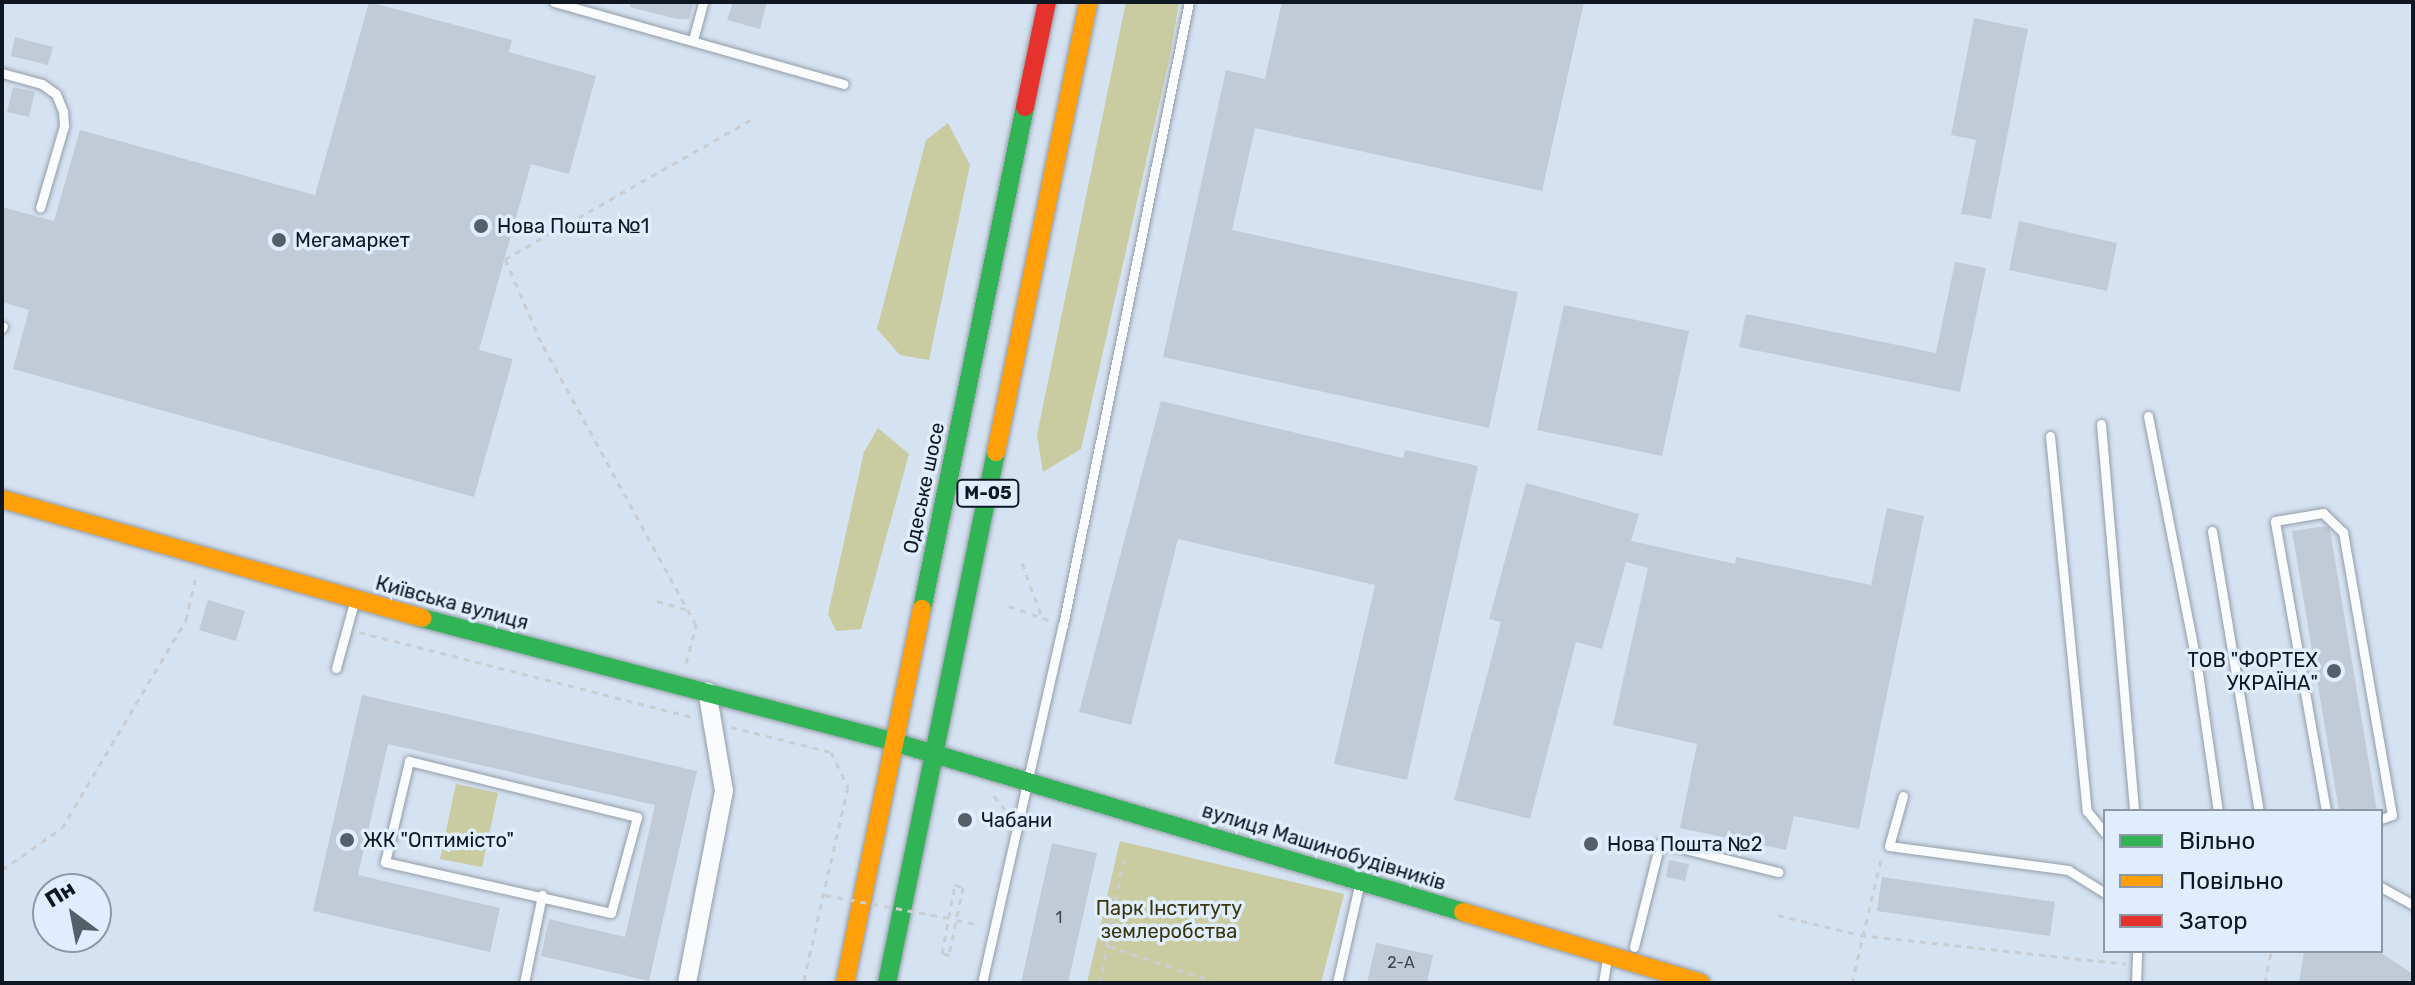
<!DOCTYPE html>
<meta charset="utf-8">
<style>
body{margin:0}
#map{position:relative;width:2415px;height:985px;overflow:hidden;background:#d5e2f1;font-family:Rubik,sans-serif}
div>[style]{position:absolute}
.green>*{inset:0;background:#c9cba0}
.building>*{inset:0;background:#c1cbd8}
.path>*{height:3px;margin-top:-1.5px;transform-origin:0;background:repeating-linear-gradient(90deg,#caced2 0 6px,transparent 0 12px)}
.roads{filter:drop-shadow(0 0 2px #929ca7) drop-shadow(0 0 2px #929ca7)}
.lane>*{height:9px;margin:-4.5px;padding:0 4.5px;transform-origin:4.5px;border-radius:4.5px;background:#f9fbfd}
.street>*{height:18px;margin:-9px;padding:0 9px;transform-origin:9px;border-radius:9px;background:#f9fbfd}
.fast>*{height:18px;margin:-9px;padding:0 9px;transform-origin:9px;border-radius:9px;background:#30b455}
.slow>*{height:18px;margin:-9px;padding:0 9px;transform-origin:9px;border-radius:9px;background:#ff9f0a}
.jam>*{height:18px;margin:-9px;padding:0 9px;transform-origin:9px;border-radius:9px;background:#e5322d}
.path-bridge>*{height:3px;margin-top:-1.5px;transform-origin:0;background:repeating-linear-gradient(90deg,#caced2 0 6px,transparent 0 12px)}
.dots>*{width:22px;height:22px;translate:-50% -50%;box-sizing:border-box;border:4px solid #dfedfe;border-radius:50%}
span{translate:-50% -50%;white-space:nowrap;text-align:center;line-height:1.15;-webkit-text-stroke:7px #dfedfe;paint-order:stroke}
.number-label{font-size:16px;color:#3c4550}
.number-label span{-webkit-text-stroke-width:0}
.shield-label span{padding:2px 6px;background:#dfedfe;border:2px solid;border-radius:6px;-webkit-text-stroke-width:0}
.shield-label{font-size:18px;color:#0f1822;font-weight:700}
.poi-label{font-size:20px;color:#0f1822}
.left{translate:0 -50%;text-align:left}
.right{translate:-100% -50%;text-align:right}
.street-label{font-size:20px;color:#0f1822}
.park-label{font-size:20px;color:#393609}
.frame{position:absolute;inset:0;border:4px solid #0f1822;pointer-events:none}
.legend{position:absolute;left:2103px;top:809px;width:280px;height:144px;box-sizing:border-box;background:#dfedfe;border:2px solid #8c98a6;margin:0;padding:10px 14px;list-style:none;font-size:24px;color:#0f1822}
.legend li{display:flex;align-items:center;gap:16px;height:40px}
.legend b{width:40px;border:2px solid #8c98a6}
.north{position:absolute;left:32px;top:873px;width:80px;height:80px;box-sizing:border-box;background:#dfedfe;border:2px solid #8c98a6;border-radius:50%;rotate:328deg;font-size:22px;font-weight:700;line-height:32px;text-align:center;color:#0f1822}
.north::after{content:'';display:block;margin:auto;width:28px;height:36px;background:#545f6a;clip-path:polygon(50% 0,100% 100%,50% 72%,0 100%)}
</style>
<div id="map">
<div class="green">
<i style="clip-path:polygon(1126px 2px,1179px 2px,1170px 56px,1081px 449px,1043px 472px,1037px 435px)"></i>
<i style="clip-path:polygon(948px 123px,970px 165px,929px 360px,900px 355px,877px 329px,926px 140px)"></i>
<i style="clip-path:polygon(878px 428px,909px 454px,861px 629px,836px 631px,828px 614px,864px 452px)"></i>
<i style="clip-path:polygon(456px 784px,498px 793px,482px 867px,440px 859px)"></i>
<i style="clip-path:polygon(1120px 841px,1344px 894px,1321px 983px,1087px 983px)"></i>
</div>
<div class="building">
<i style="clip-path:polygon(369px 2px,512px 40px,509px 52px,596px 76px,569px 174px,531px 164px,479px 350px,513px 359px,474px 497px,13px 369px,29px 310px,2px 302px,2px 207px,54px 221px,80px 130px,315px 195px)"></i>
<i style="clip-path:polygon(630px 2px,694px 2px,689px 19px,677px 19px,630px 7px)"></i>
<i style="clip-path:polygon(733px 2px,767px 2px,760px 29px,727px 20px)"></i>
<i style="clip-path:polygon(1282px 2px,1584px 2px,1542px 191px,1255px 128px,1232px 230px,1518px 292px,1489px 428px,1163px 357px,1226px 70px,1265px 79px)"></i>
<i style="clip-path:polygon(1974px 18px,2028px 29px,1991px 219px,1961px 214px,1976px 140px,1951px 135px)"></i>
<i style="clip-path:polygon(15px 37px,53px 47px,48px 65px,11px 56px)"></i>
<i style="clip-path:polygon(13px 87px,35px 92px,29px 117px,7px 112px)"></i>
<i style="clip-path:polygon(2019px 221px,2117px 243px,2107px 291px,2009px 270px)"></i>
<i style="clip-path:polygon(1955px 262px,1986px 268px,1960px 392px,1739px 347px,1746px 314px,1936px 353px)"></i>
<i style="clip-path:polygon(1564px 305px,1689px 331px,1662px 456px,1537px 430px)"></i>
<i style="clip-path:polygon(1161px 401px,1403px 458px,1405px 450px,1478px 466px,1407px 780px,1334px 764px,1375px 585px,1178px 539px,1131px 725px,1079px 712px)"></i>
<i style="clip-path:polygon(1526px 483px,1639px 514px,1631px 541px,1735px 564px,1736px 557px,1871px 585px,1887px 508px,1924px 516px,1859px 829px,1794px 816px,1786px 850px,1680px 828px,1697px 744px,1613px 725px,1648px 568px,1626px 562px,1602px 649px,1576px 642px,1530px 819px,1454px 800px,1501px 622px,1489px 619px)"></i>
<i style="clip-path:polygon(2326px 526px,2330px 530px,2377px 811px,2339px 811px,2292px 531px)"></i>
<i style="clip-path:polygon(208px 600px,245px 611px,236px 641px,199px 630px)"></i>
<i style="clip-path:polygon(362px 695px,697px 771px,649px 981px,541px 956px,549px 919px,625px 937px,655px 805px,388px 744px,358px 875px,500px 908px,490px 952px,313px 911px)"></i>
<i style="clip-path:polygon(1052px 843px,1097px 853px,1068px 983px,1021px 983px)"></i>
<i style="clip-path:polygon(1669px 860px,1689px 864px,1685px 881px,1666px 877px)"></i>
<i style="clip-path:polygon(1882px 877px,2055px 902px,2050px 936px,1877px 911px)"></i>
<i style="clip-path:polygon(1376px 943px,1433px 955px,1427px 983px,1367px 983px)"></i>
<i style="clip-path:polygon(2304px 951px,2378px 951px,2413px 974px,2413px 983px,2299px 983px)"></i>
</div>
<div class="path">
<i style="left:1022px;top:563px;width:59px;rotate:70deg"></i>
<i style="left:657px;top:601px;width:32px;rotate:16deg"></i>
<i style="left:1009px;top:606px;width:45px;rotate:19.7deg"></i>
<i style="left:359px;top:632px;width:344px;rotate:14.3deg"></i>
<i style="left:686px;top:663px;width:39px;rotate:-75deg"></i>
<i style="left:696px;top:625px;width:323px;rotate:-118.7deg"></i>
<i style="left:541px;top:342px;width:90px;rotate:-113.4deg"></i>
<i style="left:505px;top:259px;width:284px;rotate:-29.5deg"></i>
<i style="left:731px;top:727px;width:103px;rotate:14deg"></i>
<i style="left:831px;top:752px;width:39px;rotate:64deg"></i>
<i style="left:848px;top:787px;width:201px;rotate:102.9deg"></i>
<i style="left:994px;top:796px;width:19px;rotate:51deg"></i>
<i style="left:2px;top:870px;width:73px;rotate:-35deg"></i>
<i style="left:62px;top:828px;width:242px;rotate:-59.2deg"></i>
<i style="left:186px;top:620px;width:45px;rotate:-77.2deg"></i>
<i style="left:955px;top:885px;width:8px;rotate:14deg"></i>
<i style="left:963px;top:887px;width:69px;rotate:101.6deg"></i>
<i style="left:949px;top:955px;width:7px;rotate:-164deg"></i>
<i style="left:942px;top:953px;width:69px;rotate:-79.2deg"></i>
<i style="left:1778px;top:915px;width:84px;rotate:13.7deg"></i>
<i style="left:1860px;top:935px;width:267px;rotate:6.2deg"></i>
<i style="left:956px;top:920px;width:19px;rotate:12deg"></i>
<i style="left:1109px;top:946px;width:115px;rotate:18.7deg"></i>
<i style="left:1100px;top:983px;width:133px;rotate:-79.2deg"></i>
<i style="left:1852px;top:983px;width:127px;rotate:-76.8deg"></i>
<i style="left:2265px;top:983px;width:33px;rotate:-79deg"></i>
</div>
<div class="roads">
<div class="lane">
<i style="left:554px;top:2px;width:301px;rotate:15.8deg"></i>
<i style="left:693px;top:40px;width:39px;rotate:-75deg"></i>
<i style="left:2px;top:73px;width:41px;rotate:15.4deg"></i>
<i style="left:42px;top:84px;width:17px;rotate:36deg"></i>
<i style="left:56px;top:94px;width:18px;rotate:68deg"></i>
<i style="left:63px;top:111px;width:15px;rotate:86deg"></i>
<i style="left:64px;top:126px;width:85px;rotate:106.3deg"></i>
<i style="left:2px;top:328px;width:2px;rotate:-63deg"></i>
<i style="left:2148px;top:416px;width:255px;rotate:78.9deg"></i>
<i style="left:2197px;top:666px;width:147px;rotate:81.8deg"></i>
<i style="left:2101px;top:424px;width:388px;rotate:85.1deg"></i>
<i style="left:2050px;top:436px;width:377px;rotate:84.4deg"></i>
<i style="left:2087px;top:811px;width:28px;rotate:51deg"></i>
<i style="left:2212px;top:531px;width:284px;rotate:80.5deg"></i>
<i style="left:336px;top:668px;width:68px;rotate:-74.7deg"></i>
<i style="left:409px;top:761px;width:235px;rotate:13.8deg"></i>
<i style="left:637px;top:817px;width:99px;rotate:105.2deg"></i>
<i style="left:611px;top:913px;width:232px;rotate:-167.3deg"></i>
<i style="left:385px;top:862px;width:104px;rotate:-76.6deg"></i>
<i style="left:1903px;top:796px;width:52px;rotate:105.6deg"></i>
<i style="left:1889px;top:846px;width:181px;rotate:7.6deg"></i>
<i style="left:2068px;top:870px;width:44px;rotate:31.9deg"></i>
<i style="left:2326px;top:811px;width:294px;rotate:-100deg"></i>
<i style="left:2275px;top:521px;width:49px;rotate:-9.5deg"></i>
<i style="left:2323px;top:513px;width:28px;rotate:44deg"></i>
<i style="left:2343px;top:532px;width:287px;rotate:80.2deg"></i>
<i style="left:2392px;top:815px;width:12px;rotate:160deg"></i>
<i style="left:2381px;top:887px;width:37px;rotate:29deg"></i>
<i style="left:1634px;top:947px;width:107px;rotate:-76deg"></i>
<i style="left:1660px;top:843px;width:122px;rotate:13.8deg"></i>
<i style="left:524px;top:983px;width:90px;rotate:-78.4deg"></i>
<i style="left:982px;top:983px;width:367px;rotate:-77.3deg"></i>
<i style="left:1063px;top:625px;width:636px;rotate:-78.57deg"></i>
<i style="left:1337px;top:983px;width:100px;rotate:-77.3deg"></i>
<i style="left:1603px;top:983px;width:24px;rotate:-81deg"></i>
<i style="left:2136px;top:983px;width:32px;rotate:-88deg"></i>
</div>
<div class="street">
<i style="left:687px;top:983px;width:196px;rotate:-79.1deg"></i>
<i style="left:724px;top:791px;width:101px;rotate:-99.6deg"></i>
</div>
<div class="fast">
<i style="left:922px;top:609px;width:512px;rotate:-78.41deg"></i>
<i style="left:422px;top:618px;width:488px;rotate:14.7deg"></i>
<i style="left:894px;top:742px;width:594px;rotate:16.63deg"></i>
<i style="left:887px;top:983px;width:542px;rotate:-78.4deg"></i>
</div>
<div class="slow">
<i style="left:996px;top:452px;width:459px;rotate:-78.4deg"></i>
<i style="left:2px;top:499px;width:437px;rotate:15.8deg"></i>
<i style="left:1463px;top:912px;width:248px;rotate:16.6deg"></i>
<i style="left:845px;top:983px;width:382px;rotate:-78.4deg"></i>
</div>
<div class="jam">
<i style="left:1025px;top:107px;width:107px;rotate:-78.2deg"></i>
</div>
</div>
<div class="path-bridge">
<i style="left:825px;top:895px;width:126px;rotate:10.5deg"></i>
</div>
<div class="dots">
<i style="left:481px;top:226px;background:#545f6a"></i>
<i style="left:279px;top:240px;background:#545f6a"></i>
<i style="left:2334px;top:671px;background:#545f6a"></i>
<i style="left:965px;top:820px;background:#545f6a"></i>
<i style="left:347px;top:840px;background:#545f6a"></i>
<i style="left:1591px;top:844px;background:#545f6a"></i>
</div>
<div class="number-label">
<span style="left:1059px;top:918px">1</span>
<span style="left:1401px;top:963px">2-А</span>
</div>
<div class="shield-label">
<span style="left:988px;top:493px">М-05</span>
</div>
<div class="poi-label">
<span class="left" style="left:497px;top:226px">Нова Пошта №1</span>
<span class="left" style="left:295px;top:240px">Мегамаркет</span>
<span class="right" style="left:2318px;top:672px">ТОВ "ФОРТЕХ<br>УКРАЇНА"</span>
<span class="left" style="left:981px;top:820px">Чабани</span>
<span class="left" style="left:363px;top:840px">ЖК "Оптимісто"</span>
<span class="left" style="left:1607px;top:844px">Нова Пошта №2</span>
</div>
<div class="street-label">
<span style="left:924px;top:488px;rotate:-78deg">Одеське шосе</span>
<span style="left:452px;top:603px;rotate:15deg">Київська вулиця</span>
<span style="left:1324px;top:847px;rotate:17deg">вулиця Машинобудівників</span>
</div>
<div class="park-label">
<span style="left:1169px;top:920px">Парк Інституту<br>землеробства</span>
</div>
<div class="frame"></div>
<ul class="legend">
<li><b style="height:10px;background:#30b455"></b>Вільно</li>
<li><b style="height:10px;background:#ff9f0a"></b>Повільно</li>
<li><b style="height:10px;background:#e5322d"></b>Затор</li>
</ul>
<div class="north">Пн</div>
</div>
